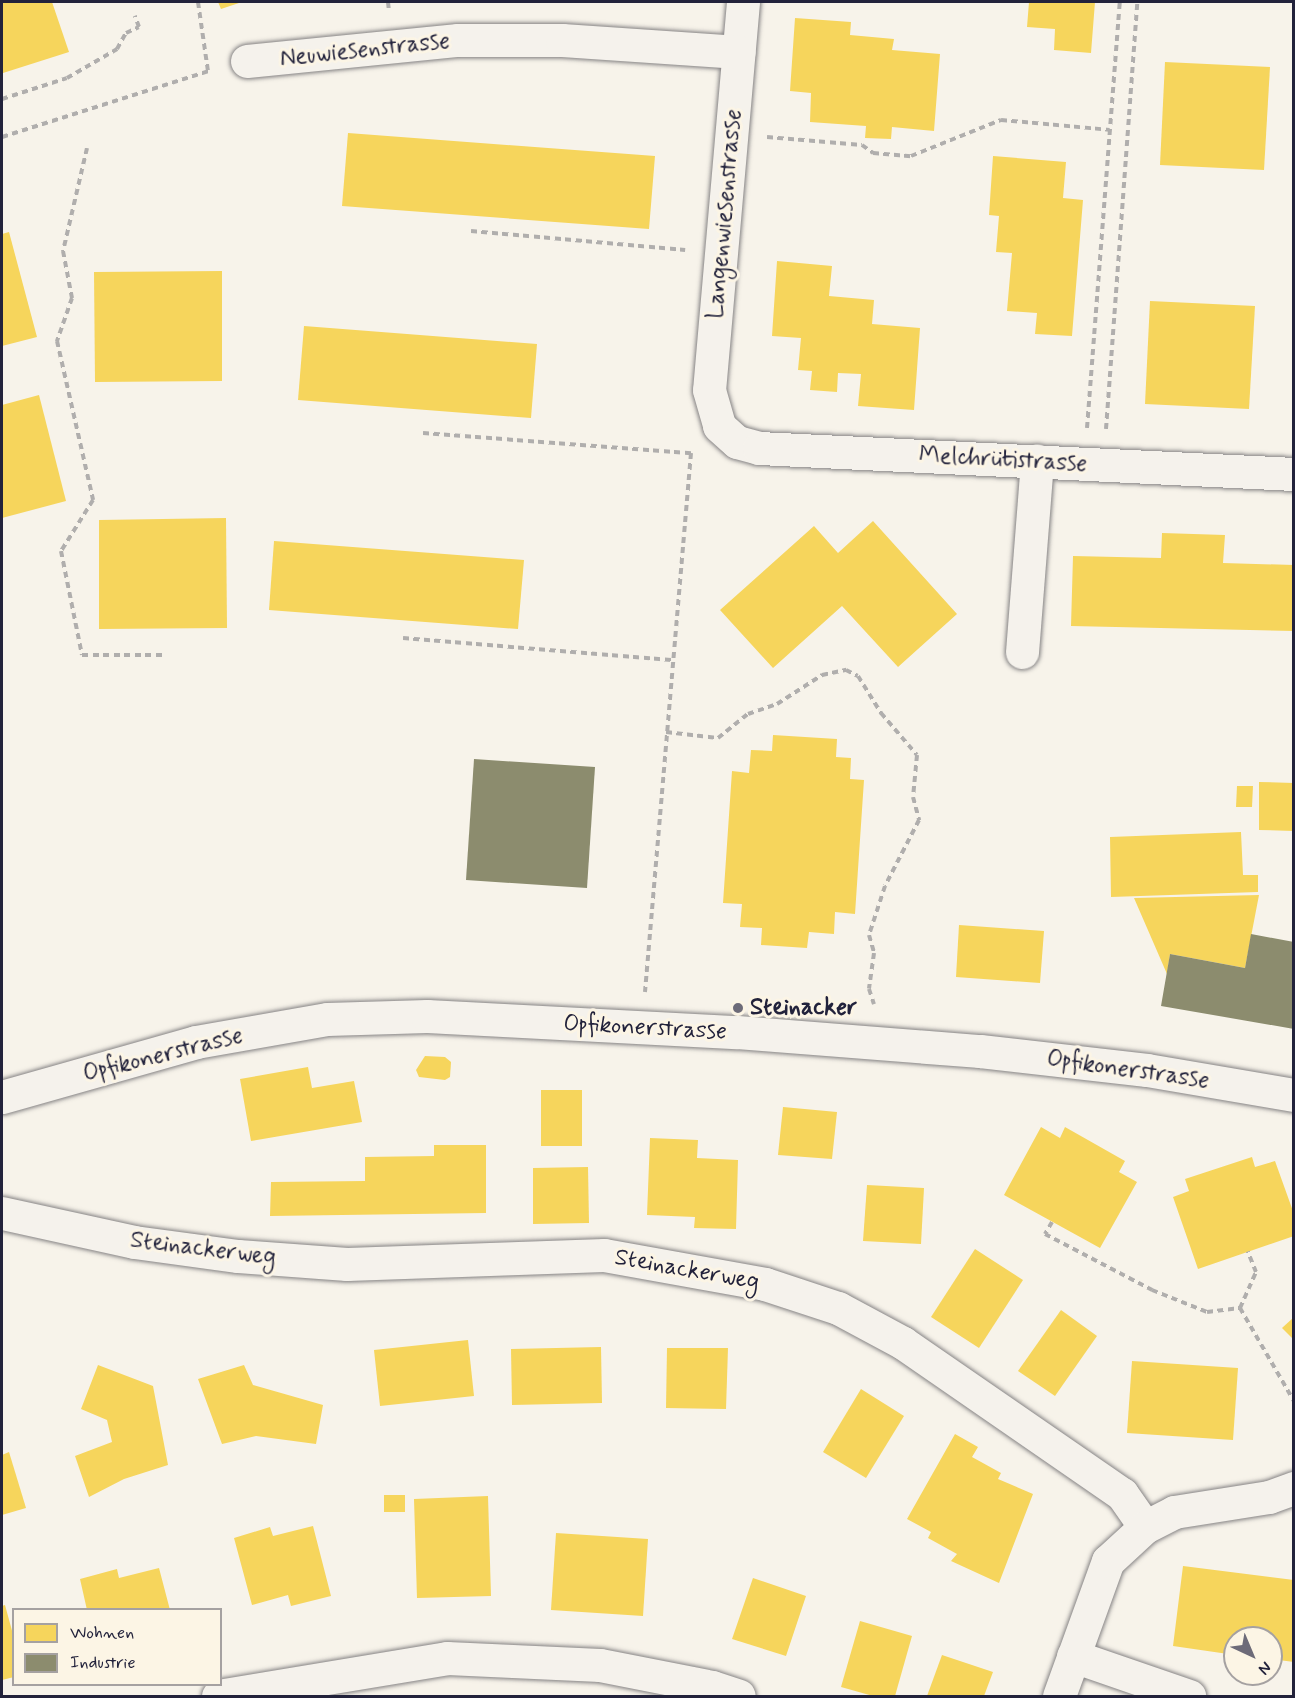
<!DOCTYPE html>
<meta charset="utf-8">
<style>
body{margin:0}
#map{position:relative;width:1295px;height:1698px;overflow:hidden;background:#f7f3ea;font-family:Mynerve,sans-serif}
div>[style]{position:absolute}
.homes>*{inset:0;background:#f6d55c}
.industry>*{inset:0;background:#8c8c6e}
.path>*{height:4px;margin-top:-2px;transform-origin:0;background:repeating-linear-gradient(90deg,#b0aead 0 6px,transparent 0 10.5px)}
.roads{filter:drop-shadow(0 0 2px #868485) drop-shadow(0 0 2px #868485)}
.minor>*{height:33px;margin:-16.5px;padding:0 16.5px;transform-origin:16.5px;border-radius:16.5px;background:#f5f2ec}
.dots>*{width:16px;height:16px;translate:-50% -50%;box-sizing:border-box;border:3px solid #fcf5e5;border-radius:50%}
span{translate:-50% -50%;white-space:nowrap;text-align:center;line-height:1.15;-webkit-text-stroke:6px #fcf5e5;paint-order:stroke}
.street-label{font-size:24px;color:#22223b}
.poi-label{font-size:24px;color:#22223b;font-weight:700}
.left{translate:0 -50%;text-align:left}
.frame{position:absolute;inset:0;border:3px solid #22223b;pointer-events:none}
.legend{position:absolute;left:12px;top:1608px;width:210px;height:78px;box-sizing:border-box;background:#fcf5e5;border:2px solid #a5a1a1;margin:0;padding:8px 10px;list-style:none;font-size:18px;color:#22223b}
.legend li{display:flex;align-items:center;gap:12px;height:30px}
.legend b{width:30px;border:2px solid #a5a1a1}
.north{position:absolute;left:1223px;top:1626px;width:60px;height:60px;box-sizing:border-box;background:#fcf5e5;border:2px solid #a5a1a1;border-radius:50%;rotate:136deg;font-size:16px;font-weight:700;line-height:24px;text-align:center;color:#22223b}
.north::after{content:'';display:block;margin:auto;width:21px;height:27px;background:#6d6b78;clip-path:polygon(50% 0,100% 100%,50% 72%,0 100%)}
</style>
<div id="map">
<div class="homes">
<i style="clip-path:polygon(2px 2px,52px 2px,69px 52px,3px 73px)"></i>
<i style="clip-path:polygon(218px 2px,242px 2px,221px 9px)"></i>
<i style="clip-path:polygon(1029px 2px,1095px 2px,1091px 53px,1054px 50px,1055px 29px,1027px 27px)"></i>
<i style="clip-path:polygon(795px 18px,851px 22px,850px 35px,894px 39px,892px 50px,940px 54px,934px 131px,892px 127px,891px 139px,865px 138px,866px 126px,810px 122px,811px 93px,790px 91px)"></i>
<i style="clip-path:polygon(1165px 62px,1270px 67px,1264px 170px,1160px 165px)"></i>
<i style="clip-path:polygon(348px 133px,655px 156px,649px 229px,342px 206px)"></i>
<i style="clip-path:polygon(993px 156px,1066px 162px,1063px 198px,1083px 200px,1072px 336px,1035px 334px,1037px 313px,1007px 311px,1012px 253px,996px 252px,999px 216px,989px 215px)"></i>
<i style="clip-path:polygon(9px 232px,37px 337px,2px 346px,2px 234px)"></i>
<i style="clip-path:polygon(777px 261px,832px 266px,829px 296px,874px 300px,872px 324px,920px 328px,914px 410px,858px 406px,861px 374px,838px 373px,837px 392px,810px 390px,812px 371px,798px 370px,801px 338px,772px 336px)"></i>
<i style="clip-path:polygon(222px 271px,222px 381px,95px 382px,94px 272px)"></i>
<i style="clip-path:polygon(1150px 301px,1255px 306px,1249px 409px,1145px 404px)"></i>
<i style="clip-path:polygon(304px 326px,537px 344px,531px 418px,298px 400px)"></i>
<i style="clip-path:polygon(39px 395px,66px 501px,2px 518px,2px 405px)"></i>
<i style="clip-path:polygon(226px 518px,227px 628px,99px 629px,99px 520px)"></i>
<i style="clip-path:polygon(873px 521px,957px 614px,898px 667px,842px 606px,773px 668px,720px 610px,814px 526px,838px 553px)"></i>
<i style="clip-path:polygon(1162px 533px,1225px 535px,1223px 563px,1294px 565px,1294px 631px,1071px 626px,1073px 556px,1161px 558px)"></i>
<i style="clip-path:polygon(274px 541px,524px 560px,518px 629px,269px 610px)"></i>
<i style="clip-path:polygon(773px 735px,837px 739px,836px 757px,851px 758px,850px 779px,864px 780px,855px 914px,835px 912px,834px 934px,809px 932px,807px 948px,761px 945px,762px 928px,740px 927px,742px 904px,723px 903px,732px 771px,749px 773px,751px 750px,772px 751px)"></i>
<i style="clip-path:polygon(1259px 782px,1294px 783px,1294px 831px,1259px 830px)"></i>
<i style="clip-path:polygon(1237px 786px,1253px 786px,1252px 807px,1236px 807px)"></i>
<i style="clip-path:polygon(1241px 832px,1243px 875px,1258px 875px,1258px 892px,1111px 897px,1110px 837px)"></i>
<i style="clip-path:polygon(1259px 895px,1245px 968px,1170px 954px,1167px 974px,1134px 898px)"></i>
<i style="clip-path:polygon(959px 925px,1044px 931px,1040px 983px,956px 977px)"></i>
<i style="clip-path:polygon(425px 1056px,445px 1057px,451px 1062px,450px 1077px,445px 1080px,419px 1077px,416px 1070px)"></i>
<i style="clip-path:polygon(308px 1067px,312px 1088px,354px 1081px,362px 1122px,251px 1141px,240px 1079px)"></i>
<i style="clip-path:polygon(541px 1090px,582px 1090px,582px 1146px,541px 1146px)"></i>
<i style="clip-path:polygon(783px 1107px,837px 1112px,832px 1159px,778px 1155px)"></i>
<i style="clip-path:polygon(1041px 1127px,1060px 1138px,1065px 1127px,1125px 1161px,1119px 1172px,1137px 1182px,1100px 1248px,1004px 1195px)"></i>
<i style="clip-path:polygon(650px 1138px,698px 1140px,697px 1158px,738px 1160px,736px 1229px,694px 1228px,695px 1217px,647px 1215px)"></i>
<i style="clip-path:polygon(434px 1145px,486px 1145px,486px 1213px,270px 1216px,271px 1182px,365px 1181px,365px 1157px,434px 1156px)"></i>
<i style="clip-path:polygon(1252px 1157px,1255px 1167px,1275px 1161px,1294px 1214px,1294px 1236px,1198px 1269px,1173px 1197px,1189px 1191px,1185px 1179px)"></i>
<i style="clip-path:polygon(588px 1167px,589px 1223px,533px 1224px,533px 1168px)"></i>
<i style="clip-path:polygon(867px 1185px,924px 1188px,921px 1244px,863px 1241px)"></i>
<i style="clip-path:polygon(975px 1249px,1023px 1280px,979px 1348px,931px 1317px)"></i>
<i style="clip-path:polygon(1061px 1310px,1097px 1336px,1055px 1396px,1018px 1371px)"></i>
<i style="clip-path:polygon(1294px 1317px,1294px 1340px,1282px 1328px)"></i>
<i style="clip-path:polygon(468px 1340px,474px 1396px,380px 1406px,374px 1350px)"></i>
<i style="clip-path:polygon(601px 1347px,602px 1403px,512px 1405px,511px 1349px)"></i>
<i style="clip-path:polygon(667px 1348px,728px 1348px,726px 1409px,666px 1408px)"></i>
<i style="clip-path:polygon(1132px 1361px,1238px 1368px,1233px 1440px,1127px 1433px)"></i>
<i style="clip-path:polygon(98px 1365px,153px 1386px,168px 1465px,124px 1479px,89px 1497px,75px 1456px,112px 1442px,107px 1420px,81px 1409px)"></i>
<i style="clip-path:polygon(244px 1365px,253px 1385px,323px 1405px,316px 1444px,256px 1436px,222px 1444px,198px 1379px)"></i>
<i style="clip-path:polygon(861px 1389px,904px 1416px,866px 1478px,823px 1452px)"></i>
<i style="clip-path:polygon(955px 1434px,978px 1447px,972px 1457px,1001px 1473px,998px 1479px,1033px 1494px,999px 1583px,951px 1561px,957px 1554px,928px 1538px,931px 1532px,907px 1519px)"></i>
<i style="clip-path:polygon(9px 1452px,26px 1508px,2px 1515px,2px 1455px)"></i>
<i style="clip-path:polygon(384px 1495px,405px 1495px,405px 1512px,384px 1512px)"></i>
<i style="clip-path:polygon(488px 1496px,491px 1596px,417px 1598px,414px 1499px)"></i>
<i style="clip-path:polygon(313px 1526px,331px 1596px,291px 1606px,288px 1595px,252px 1605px,234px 1538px,270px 1527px,273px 1536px)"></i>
<i style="clip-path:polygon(556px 1533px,648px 1539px,643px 1616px,551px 1610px)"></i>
<i style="clip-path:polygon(1183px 1566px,1294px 1580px,1294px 1662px,1271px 1659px,1271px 1638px,1235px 1638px,1235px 1655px,1173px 1646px)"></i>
<i style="clip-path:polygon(159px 1568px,170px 1610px,87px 1610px,80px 1579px,117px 1569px,119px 1578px)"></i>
<i style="clip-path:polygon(753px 1578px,806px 1596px,786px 1656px,732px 1639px)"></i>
<i style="clip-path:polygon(5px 1605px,14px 1638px,14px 1677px,2px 1680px,2px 1606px)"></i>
<i style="clip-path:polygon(860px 1621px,912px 1636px,895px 1696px,873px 1696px,841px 1687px)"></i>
<i style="clip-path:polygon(942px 1655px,993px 1672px,984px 1696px,927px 1696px)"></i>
</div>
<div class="industry">
<i style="clip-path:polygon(474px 759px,595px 767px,587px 888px,466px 880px)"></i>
<i style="clip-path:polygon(1251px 934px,1294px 942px,1294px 1029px,1161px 1006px,1170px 954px,1245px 968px)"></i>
</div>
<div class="path">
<i style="left:198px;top:2px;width:70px;rotate:81.8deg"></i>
<i style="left:388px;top:2px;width:9px;rotate:84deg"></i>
<i style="left:2px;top:99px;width:68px;rotate:-17.9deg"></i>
<i style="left:67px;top:78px;width:58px;rotate:-30.1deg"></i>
<i style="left:117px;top:49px;width:18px;rotate:-61deg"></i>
<i style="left:126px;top:33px;width:14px;rotate:-25deg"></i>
<i style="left:139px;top:27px;width:12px;rotate:-110deg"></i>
<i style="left:2px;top:137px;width:220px;rotate:-17.7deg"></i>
<i style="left:767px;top:137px;width:95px;rotate:4.8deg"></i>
<i style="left:862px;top:145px;width:14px;rotate:36deg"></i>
<i style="left:873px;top:153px;width:38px;rotate:5deg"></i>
<i style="left:911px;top:156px;width:97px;rotate:-21.8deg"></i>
<i style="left:1001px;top:120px;width:109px;rotate:5.2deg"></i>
<i style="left:87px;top:148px;width:106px;rotate:103.1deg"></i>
<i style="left:63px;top:251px;width:48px;rotate:79.2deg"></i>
<i style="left:72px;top:298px;width:46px;rotate:109.2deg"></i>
<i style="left:57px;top:341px;width:163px;rotate:77.2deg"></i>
<i style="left:93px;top:500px;width:60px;rotate:122.1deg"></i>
<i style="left:61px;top:551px;width:106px;rotate:78.6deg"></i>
<i style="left:82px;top:655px;width:83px"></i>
<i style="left:471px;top:231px;width:215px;rotate:5.1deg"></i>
<i style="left:1087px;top:428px;width:427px;rotate:-85.6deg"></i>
<i style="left:1106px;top:429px;width:428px;rotate:-85.8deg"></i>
<i style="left:423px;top:433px;width:269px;rotate:4.3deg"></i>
<i style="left:691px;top:453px;width:541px;rotate:94.88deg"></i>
<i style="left:403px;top:638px;width:269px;rotate:4.7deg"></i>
<i style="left:666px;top:732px;width:52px;rotate:6.6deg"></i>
<i style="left:718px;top:738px;width:38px;rotate:-39deg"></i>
<i style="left:748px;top:714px;width:31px;rotate:-19deg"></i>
<i style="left:777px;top:704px;width:54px;rotate:-32.8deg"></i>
<i style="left:822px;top:675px;width:25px;rotate:-12deg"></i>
<i style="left:846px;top:670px;width:13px;rotate:27deg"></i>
<i style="left:858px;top:676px;width:44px;rotate:58.1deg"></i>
<i style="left:881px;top:713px;width:55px;rotate:49.4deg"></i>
<i style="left:917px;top:755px;width:42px;rotate:95.4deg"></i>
<i style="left:913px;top:797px;width:24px;rotate:75deg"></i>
<i style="left:919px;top:820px;width:74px;rotate:117.3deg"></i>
<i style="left:885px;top:886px;width:52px;rotate:108.1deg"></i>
<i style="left:869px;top:935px;width:19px;rotate:74deg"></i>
<i style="left:874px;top:953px;width:36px;rotate:98deg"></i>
<i style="left:869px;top:989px;width:16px;rotate:72deg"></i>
<i style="left:1052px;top:1222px;width:14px;rotate:120deg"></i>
<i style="left:1045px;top:1234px;width:121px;rotate:27.6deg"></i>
<i style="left:1152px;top:1290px;width:59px;rotate:21.8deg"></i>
<i style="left:1207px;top:1312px;width:33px;rotate:-7deg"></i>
<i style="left:1240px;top:1308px;width:108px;rotate:59.9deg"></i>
<i style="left:1240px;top:1308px;width:39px;rotate:-66deg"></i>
<i style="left:1256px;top:1272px;width:22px;rotate:-112deg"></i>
</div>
<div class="roads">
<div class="minor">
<i style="left:743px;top:2px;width:389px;rotate:95deg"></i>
<i style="left:709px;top:390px;width:37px;rotate:74deg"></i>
<i style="left:719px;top:426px;width:24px;rotate:42deg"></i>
<i style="left:737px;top:442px;width:23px;rotate:15deg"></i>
<i style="left:759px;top:448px;width:536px;rotate:2.78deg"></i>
<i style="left:247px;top:61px;width:212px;rotate:-5.7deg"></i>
<i style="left:458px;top:40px;width:104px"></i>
<i style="left:562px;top:40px;width:177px;rotate:3.9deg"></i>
<i style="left:1022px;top:652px;width:192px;rotate:-85.5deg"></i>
<i style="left:2px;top:1097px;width:202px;rotate:-15.8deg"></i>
<i style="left:196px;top:1042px;width:133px;rotate:-10deg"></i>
<i style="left:327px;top:1019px;width:100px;rotate:-1.7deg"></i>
<i style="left:427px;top:1016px;width:310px;rotate:3deg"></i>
<i style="left:737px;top:1032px;width:244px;rotate:4.5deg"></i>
<i style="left:980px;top:1051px;width:168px;rotate:6.5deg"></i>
<i style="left:1147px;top:1070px;width:149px;rotate:9.7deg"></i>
<i style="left:2px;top:1213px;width:135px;rotate:12.4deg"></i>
<i style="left:134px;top:1242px;width:105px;rotate:7.7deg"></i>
<i style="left:238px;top:1256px;width:109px;rotate:4.2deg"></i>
<i style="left:347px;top:1264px;width:257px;rotate:-2deg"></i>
<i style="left:604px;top:1255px;width:164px;rotate:10.2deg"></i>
<i style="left:765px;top:1284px;width:77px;rotate:18.2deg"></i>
<i style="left:838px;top:1308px;width:74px;rotate:28.3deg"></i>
<i style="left:903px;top:1343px;width:266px;rotate:34.6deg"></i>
<i style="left:1122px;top:1494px;width:40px;rotate:55.1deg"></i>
<i style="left:1073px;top:1656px;width:123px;rotate:19deg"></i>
<i style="left:218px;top:1696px;width:232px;rotate:-9.4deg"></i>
<i style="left:447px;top:1658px;width:153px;rotate:2.6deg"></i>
<i style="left:600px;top:1665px;width:114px;rotate:11.1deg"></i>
<i style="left:712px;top:1687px;width:28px;rotate:18deg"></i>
<i style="left:1059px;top:1696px;width:144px;rotate:-70.1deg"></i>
<i style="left:1108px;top:1561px;width:50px;rotate:-42.6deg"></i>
<i style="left:1145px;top:1527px;width:33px;rotate:-27deg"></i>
<i style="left:1174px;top:1512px;width:96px;rotate:-9deg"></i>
<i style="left:1269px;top:1497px;width:27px;rotate:-20deg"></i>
</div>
</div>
<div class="dots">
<i style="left:738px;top:1008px;background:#6d6b78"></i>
</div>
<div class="street-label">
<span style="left:365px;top:50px;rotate:-6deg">Neuwiesenstrasse</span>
<span style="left:725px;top:214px;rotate:-85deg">Langenwiesenstrasse</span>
<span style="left:1003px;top:460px;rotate:3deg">Melchrütistrasse</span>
<span style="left:645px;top:1028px;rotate:3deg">Opfikonerstrasse</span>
<span style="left:163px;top:1055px;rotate:-14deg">Opfikonerstrasse</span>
<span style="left:1128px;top:1070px;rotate:8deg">Opfikonerstrasse</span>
<span style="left:203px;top:1249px;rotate:7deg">Steinackerweg</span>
<span style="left:687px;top:1270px;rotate:10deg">Steinackerweg</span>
</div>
<div class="poi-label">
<span class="left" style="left:750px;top:1008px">Steinacker</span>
</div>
<div class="frame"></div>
<ul class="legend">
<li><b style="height:16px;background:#f6d55c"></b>Wohnen</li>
<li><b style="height:16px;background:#8c8c6e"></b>Industrie</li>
</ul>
<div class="north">N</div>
</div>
